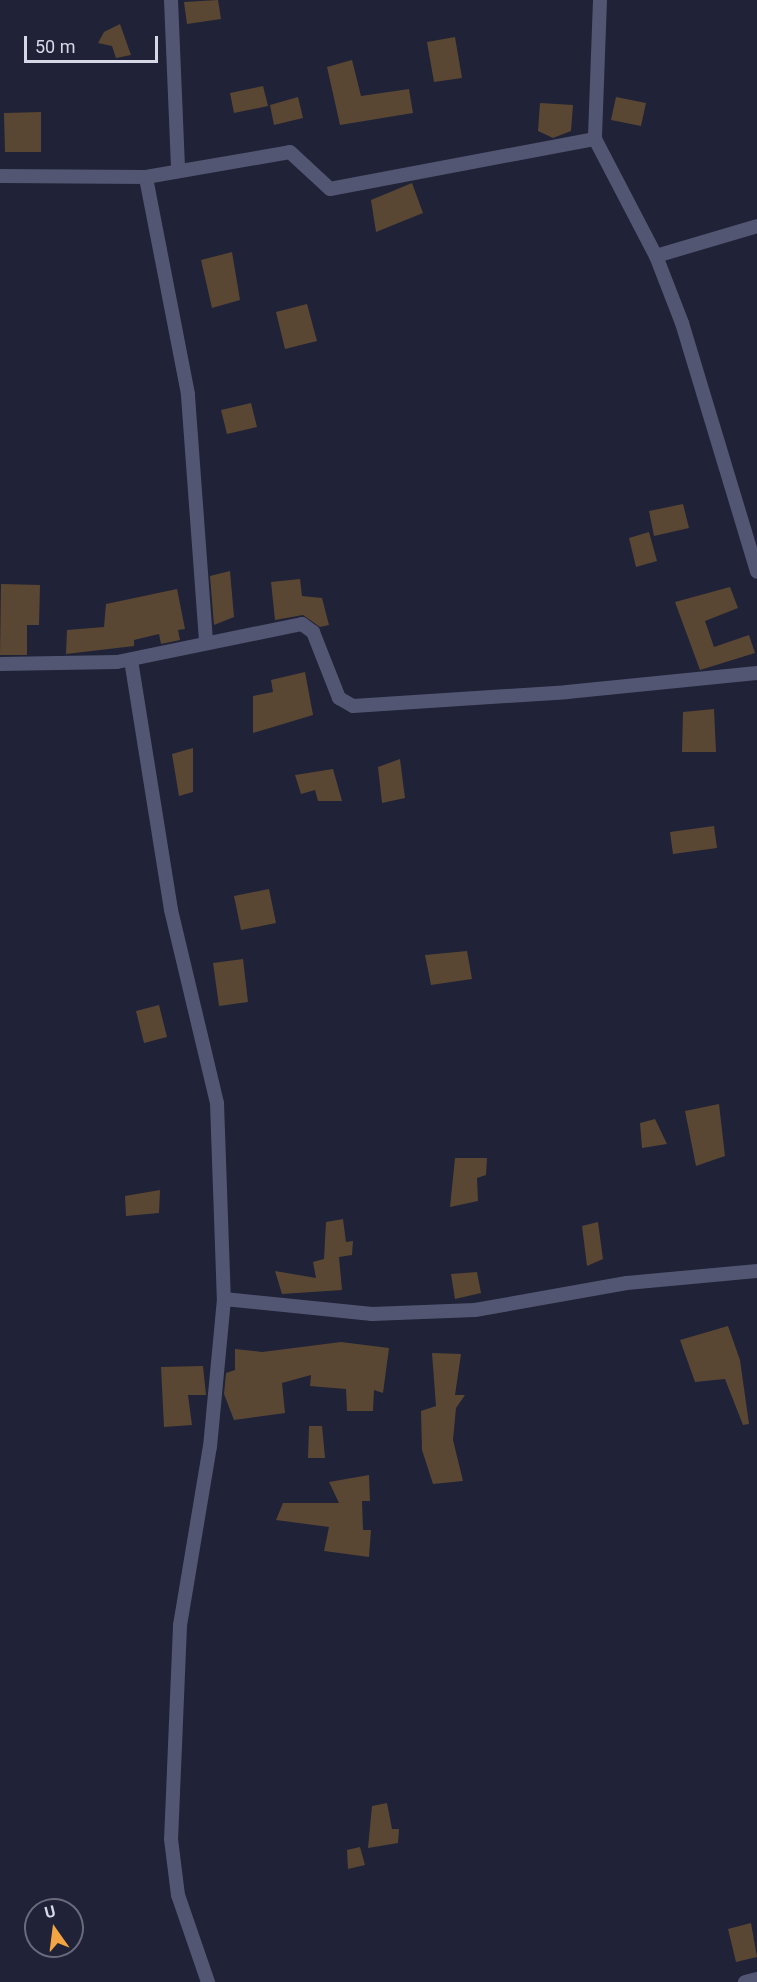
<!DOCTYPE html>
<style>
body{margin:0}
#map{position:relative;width:757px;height:1982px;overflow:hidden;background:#202237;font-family:Roboto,sans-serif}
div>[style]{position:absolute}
.building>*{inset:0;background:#594733}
.street>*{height:14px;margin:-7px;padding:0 7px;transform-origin:7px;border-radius:7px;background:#535672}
span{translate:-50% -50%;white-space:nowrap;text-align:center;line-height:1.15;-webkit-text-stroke:4.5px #202237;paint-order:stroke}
.north{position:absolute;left:24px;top:1898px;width:60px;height:60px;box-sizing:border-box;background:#202237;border:2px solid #696b7d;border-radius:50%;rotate:346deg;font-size:16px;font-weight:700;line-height:24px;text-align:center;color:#d6d8e6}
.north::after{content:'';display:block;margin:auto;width:21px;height:27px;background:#f3a443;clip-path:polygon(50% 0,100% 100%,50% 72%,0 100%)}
.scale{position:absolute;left:24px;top:36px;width:134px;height:27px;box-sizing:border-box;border:3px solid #d6d8e6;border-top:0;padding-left:8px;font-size:18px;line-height:21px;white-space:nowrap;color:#d6d8e6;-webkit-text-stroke:4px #202237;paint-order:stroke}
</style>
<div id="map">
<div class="building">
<i style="clip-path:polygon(218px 0,221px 19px,187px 24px,184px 2px)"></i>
<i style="clip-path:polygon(120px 24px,131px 55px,116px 58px,112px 46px,98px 43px,104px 32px)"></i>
<i style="clip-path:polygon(455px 37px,462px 78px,434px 82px,427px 42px)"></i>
<i style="clip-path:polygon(352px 60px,361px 96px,409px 89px,413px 113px,340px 125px,327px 67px)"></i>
<i style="clip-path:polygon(263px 86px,268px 106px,234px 113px,230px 93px)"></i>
<i style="clip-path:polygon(298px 97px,303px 118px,274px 125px,270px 105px)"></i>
<i style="clip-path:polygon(616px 97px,646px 103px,641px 126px,611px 120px)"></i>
<i style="clip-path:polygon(540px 103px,573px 105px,571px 131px,553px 138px,538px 131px)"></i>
<i style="clip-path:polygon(41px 112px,41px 152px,5px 152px,4px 113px)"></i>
<i style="clip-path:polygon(412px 183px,423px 213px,376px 232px,371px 200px)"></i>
<i style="clip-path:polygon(232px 252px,240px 300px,212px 308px,201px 260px)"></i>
<i style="clip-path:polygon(307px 304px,317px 341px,285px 349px,276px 312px)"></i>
<i style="clip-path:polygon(251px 403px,257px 427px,227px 434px,221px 410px)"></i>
<i style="clip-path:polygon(683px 504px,689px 528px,654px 536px,649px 511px)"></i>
<i style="clip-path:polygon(649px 532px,657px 561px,636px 567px,629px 538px)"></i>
<i style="clip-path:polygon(230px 571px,234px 617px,214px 625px,210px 576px)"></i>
<i style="clip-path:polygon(300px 579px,302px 596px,322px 598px,329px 625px,320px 627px,303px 615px,275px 620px,271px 582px)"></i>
<i style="clip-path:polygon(1px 584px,40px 585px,39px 625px,27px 625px,27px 655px,0 655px)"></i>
<i style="clip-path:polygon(730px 587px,738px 608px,705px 621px,714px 647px,749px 635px,755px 653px,700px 670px,675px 602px)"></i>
<i style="clip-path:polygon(177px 589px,185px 629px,178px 630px,180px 640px,161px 644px,159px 634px,134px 640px,134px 646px,66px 654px,67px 630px,104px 627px,106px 604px)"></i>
<i style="clip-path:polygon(305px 672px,313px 715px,253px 733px,253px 696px,273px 692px,271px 680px)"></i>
<i style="clip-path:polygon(714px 709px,716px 752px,682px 752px,683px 712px)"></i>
<i style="clip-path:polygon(193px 748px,193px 792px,179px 796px,172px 754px)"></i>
<i style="clip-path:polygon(400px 759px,405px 798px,382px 803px,378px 767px)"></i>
<i style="clip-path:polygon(333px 769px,342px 801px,318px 801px,315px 790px,301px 794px,295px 775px)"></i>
<i style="clip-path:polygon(714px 826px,717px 848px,673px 854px,670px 832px)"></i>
<i style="clip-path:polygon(269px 889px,276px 923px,241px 930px,234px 896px)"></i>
<i style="clip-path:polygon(467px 951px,472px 979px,431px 985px,425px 955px)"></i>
<i style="clip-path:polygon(243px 959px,248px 1002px,219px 1006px,213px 963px)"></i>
<i style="clip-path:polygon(159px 1005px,167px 1037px,144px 1043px,136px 1011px)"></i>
<i style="clip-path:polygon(719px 1104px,725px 1156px,696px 1166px,685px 1111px)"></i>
<i style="clip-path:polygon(655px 1119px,667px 1144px,642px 1148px,640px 1123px)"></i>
<i style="clip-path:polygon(455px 1158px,487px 1158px,486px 1175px,477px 1178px,478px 1201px,450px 1207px)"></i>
<i style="clip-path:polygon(160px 1190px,159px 1213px,126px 1216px,125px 1196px)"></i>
<i style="clip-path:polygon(343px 1219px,346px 1242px,353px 1241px,352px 1255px,339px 1257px,342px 1290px,282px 1294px,275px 1271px,316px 1278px,313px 1262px,324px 1259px,326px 1222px)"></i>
<i style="clip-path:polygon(598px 1222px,603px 1259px,587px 1266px,582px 1226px)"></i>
<i style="clip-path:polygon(477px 1272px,481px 1293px,455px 1299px,451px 1274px)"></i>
<i style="clip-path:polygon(728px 1326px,740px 1360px,749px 1424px,743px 1425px,725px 1379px,695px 1382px,680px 1340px)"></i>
<i style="clip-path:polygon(341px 1342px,389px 1348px,383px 1393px,374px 1390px,373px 1411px,347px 1411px,346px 1389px,310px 1386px,311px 1375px,282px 1383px,285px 1413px,234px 1420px,224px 1394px,226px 1373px,235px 1370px,235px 1349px,262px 1352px)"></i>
<i style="clip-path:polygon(432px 1353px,461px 1354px,455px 1395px,465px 1395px,456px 1408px,453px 1440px,463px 1481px,433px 1484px,422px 1450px,421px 1411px,436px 1406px)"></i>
<i style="clip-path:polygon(203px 1366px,206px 1395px,188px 1395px,192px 1425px,164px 1427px,161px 1367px)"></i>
<i style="clip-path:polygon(309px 1426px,322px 1426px,325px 1458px,308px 1458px)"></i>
<i style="clip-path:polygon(369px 1475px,370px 1501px,362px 1501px,363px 1530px,371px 1530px,369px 1557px,324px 1551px,329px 1527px,276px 1520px,283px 1503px,339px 1503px,329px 1482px)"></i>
<i style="clip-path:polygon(387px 1803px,392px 1829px,399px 1829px,398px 1843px,368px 1848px,372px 1806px)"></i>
<i style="clip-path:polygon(360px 1847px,365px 1865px,348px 1869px,347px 1850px)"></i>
<i style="clip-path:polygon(751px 1923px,757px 1957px,736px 1962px,728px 1929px)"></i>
</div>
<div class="street">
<i style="left:171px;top:0;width:168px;rotate:87.6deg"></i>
<i style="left:600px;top:0;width:139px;rotate:92.1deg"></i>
<i style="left:595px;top:139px;width:132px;rotate:62.5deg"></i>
<i style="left:656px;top:256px;width:72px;rotate:68.8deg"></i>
<i style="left:682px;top:323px;width:260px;rotate:73.2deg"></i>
<i style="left:0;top:176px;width:146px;rotate:0.4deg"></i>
<i style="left:656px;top:256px;width:105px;rotate:-16.5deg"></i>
<i style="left:206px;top:641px;width:248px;rotate:-94.2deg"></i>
<i style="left:188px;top:394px;width:221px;rotate:-101deg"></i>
<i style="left:146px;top:177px;width:146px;rotate:-9.8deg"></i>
<i style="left:290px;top:152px;width:54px;rotate:42.8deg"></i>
<i style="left:330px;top:189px;width:270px;rotate:-10.7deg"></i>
<i style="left:131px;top:660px;width:253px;rotate:80.9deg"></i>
<i style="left:171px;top:910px;width:198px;rotate:76.6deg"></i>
<i style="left:217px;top:1103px;width:196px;rotate:88deg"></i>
<i style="left:224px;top:1299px;width:148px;rotate:95.4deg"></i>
<i style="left:210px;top:1446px;width:182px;rotate:99.5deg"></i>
<i style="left:180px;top:1626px;width:213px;rotate:92.4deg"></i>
<i style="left:171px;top:1839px;width:56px;rotate:82.9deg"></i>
<i style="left:178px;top:1895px;width:92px;rotate:71deg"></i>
<i style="left:0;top:664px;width:117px;rotate:-1deg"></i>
<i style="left:117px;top:662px;width:189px;rotate:-11.6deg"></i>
<i style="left:302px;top:624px;width:14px;rotate:36deg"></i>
<i style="left:313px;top:632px;width:71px;rotate:68.5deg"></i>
<i style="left:339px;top:698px;width:16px;rotate:30deg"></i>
<i style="left:353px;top:706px;width:214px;rotate:-3.7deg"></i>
<i style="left:567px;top:692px;width:191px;rotate:-5.7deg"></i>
<i style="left:224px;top:1299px;width:149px;rotate:5.8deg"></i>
<i style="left:372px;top:1314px;width:103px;rotate:-2.2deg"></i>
<i style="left:475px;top:1310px;width:154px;rotate:-10.1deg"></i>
<i style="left:627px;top:1283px;width:131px;rotate:-5.3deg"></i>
<i style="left:745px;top:1982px;width:12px;rotate:-14deg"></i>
</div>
<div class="north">U</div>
<div class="scale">50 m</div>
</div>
